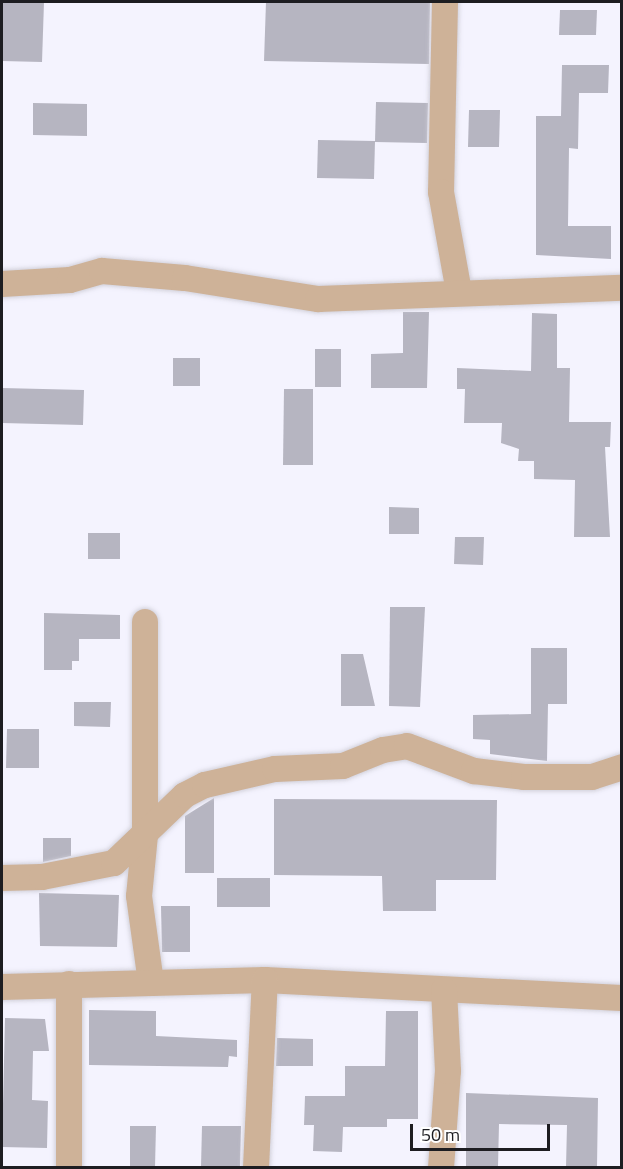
<!DOCTYPE html>
<style>
body{margin:0}
#map{position:relative;width:623px;height:1169px;overflow:hidden;background:#f4f3fe;font-family:"Titillium Web",sans-serif}
div>[style]{position:absolute}
.building>*{inset:0;background:#b6b5c1}
.roads{filter:drop-shadow(0 0 2px #d2d1db) drop-shadow(0 0 2px #d2d1db)}
.minor>*{height:26px;margin:-13px;padding:0 13px;transform-origin:13px;border-radius:13px;background:#ceb298}
span{translate:-50% -50%;white-space:nowrap;text-align:center;line-height:1.15;-webkit-text-stroke:4.5px #fff;paint-order:stroke}
.frame{position:absolute;inset:0;border:3px solid #1d1d21;pointer-events:none}
.scale{position:absolute;left:410px;top:1124px;width:140px;height:27px;box-sizing:border-box;border:3px solid #1d1d21;border-top:0;padding-left:8px;font-size:18px;line-height:21px;white-space:nowrap;color:#1d1d21;-webkit-text-stroke:4px #fff;paint-order:stroke}
</style>
<div id="map">
<div class="building">
<i style="clip-path:polygon(2px 2px,44px 2px,42px 62px,2px 61px)"></i>
<i style="clip-path:polygon(266px 2px,430px 2px,429px 64px,264px 61px)"></i>
<i style="clip-path:polygon(560px 10px,597px 10px,596px 35px,559px 35px)"></i>
<i style="clip-path:polygon(562px 65px,609px 65px,608px 93px,579px 93px,578px 149px,569px 148px,568px 226px,611px 226px,611px 259px,536px 255px,536px 116px,561px 116px)"></i>
<i style="clip-path:polygon(376px 102px,428px 103px,427px 143px,375px 142px)"></i>
<i style="clip-path:polygon(33px 103px,87px 104px,87px 136px,33px 135px)"></i>
<i style="clip-path:polygon(469px 110px,500px 110px,499px 147px,468px 147px)"></i>
<i style="clip-path:polygon(318px 140px,375px 141px,374px 179px,317px 178px)"></i>
<i style="clip-path:polygon(403px 312px,429px 312px,427px 388px,371px 388px,371px 354px,403px 353px)"></i>
<i style="clip-path:polygon(532px 313px,557px 314px,557px 368px,570px 368px,569px 422px,611px 422px,610px 447px,605px 447px,610px 537px,574px 537px,575px 480px,534px 479px,534px 461px,518px 461px,519px 449px,501px 443px,502px 423px,464px 423px,465px 389px,457px 389px,457px 368px,531px 371px)"></i>
<i style="clip-path:polygon(315px 349px,341px 349px,341px 387px,315px 387px)"></i>
<i style="clip-path:polygon(173px 358px,200px 358px,200px 386px,173px 386px)"></i>
<i style="clip-path:polygon(2px 388px,84px 390px,83px 425px,2px 423px)"></i>
<i style="clip-path:polygon(284px 389px,313px 389px,313px 465px,283px 465px)"></i>
<i style="clip-path:polygon(389px 507px,419px 508px,419px 534px,389px 534px)"></i>
<i style="clip-path:polygon(88px 533px,120px 533px,120px 559px,88px 559px)"></i>
<i style="clip-path:polygon(455px 537px,484px 537px,483px 565px,454px 564px)"></i>
<i style="clip-path:polygon(390px 607px,425px 607px,420px 707px,389px 706px)"></i>
<i style="clip-path:polygon(44px 613px,120px 615px,120px 639px,79px 639px,79px 661px,72px 661px,72px 670px,44px 670px)"></i>
<i style="clip-path:polygon(531px 648px,567px 648px,567px 704px,548px 704px,547px 761px,490px 754px,490px 740px,473px 739px,473px 715px,531px 714px)"></i>
<i style="clip-path:polygon(341px 654px,363px 654px,375px 706px,341px 706px)"></i>
<i style="clip-path:polygon(74px 702px,111px 702px,110px 727px,74px 726px)"></i>
<i style="clip-path:polygon(7px 729px,39px 729px,39px 768px,6px 768px)"></i>
<i style="clip-path:polygon(214px 798px,214px 873px,185px 873px,185px 816px)"></i>
<i style="clip-path:polygon(274px 799px,497px 800px,496px 880px,436px 880px,436px 911px,383px 911px,382px 876px,274px 875px)"></i>
<i style="clip-path:polygon(43px 838px,71px 838px,71px 856px,43px 862px)"></i>
<i style="clip-path:polygon(217px 878px,270px 878px,270px 907px,217px 907px)"></i>
<i style="clip-path:polygon(39px 893px,119px 895px,117px 947px,40px 946px)"></i>
<i style="clip-path:polygon(161px 906px,190px 906px,190px 952px,162px 952px)"></i>
<i style="clip-path:polygon(89px 1010px,156px 1011px,156px 1036px,237px 1040px,237px 1057px,229px 1056px,228px 1067px,89px 1065px)"></i>
<i style="clip-path:polygon(386px 1011px,418px 1011px,418px 1119px,387px 1119px,387px 1127px,343px 1127px,342px 1152px,313px 1151px,314px 1125px,304px 1125px,305px 1096px,345px 1096px,345px 1066px,385px 1066px)"></i>
<i style="clip-path:polygon(5px 1018px,45px 1019px,49px 1051px,33px 1051px,32px 1100px,48px 1101px,47px 1148px,2px 1147px)"></i>
<i style="clip-path:polygon(277px 1038px,313px 1039px,313px 1066px,276px 1066px)"></i>
<i style="clip-path:polygon(466px 1093px,598px 1098px,597px 1167px,566px 1167px,567px 1125px,499px 1124px,498px 1167px,466px 1167px)"></i>
<i style="clip-path:polygon(130px 1126px,156px 1126px,155px 1167px,130px 1167px)"></i>
<i style="clip-path:polygon(202px 1126px,241px 1126px,240px 1167px,201px 1167px)"></i>
</div>
<div class="roads">
<div class="minor">
<i style="left:445px;top:2px;width:190px;rotate:91.2deg"></i>
<i style="left:441px;top:192px;width:102px;rotate:79.8deg"></i>
<i style="left:2px;top:284px;width:68px;rotate:-3.4deg"></i>
<i style="left:70px;top:280px;width:33px;rotate:-16deg"></i>
<i style="left:102px;top:271px;width:83px;rotate:4.8deg"></i>
<i style="left:185px;top:278px;width:135px;rotate:9deg"></i>
<i style="left:318px;top:299px;width:304px;rotate:-2.1deg"></i>
<i style="left:145px;top:622px;width:213px;rotate:90deg"></i>
<i style="left:145px;top:835px;width:61px;rotate:95.6deg"></i>
<i style="left:139px;top:896px;width:87px;rotate:82.1deg"></i>
<i style="left:2px;top:878px;width:40px;rotate:-1.4deg"></i>
<i style="left:42px;top:877px;width:73px;rotate:-11deg"></i>
<i style="left:114px;top:863px;width:98px;rotate:-43.8deg"></i>
<i style="left:185px;top:795px;width:22px;rotate:-27deg"></i>
<i style="left:205px;top:785px;width:72px;rotate:-12.9deg"></i>
<i style="left:275px;top:769px;width:68px;rotate:-2.5deg"></i>
<i style="left:343px;top:766px;width:43px;rotate:-21.8deg"></i>
<i style="left:383px;top:750px;width:24px;rotate:-9deg"></i>
<i style="left:407px;top:746px;width:72px;rotate:20.5deg"></i>
<i style="left:474px;top:771px;width:50px;rotate:6.8deg"></i>
<i style="left:524px;top:777px;width:68px"></i>
<i style="left:592px;top:777px;width:32px;rotate:-18deg"></i>
<i style="left:2px;top:987px;width:263px;rotate:-1.5deg"></i>
<i style="left:265px;top:980px;width:357px;rotate:2.9deg"></i>
<i style="left:69px;top:1168px;width:184px;rotate:-90deg"></i>
<i style="left:256px;top:1168px;width:188px;rotate:-87.3deg"></i>
<i style="left:441px;top:1168px;width:97px;rotate:-85.9deg"></i>
<i style="left:448px;top:1071px;width:81px;rotate:-92.8deg"></i>
</div>
</div>
<div class="frame"></div>
<div class="scale">50 m</div>
</div>
